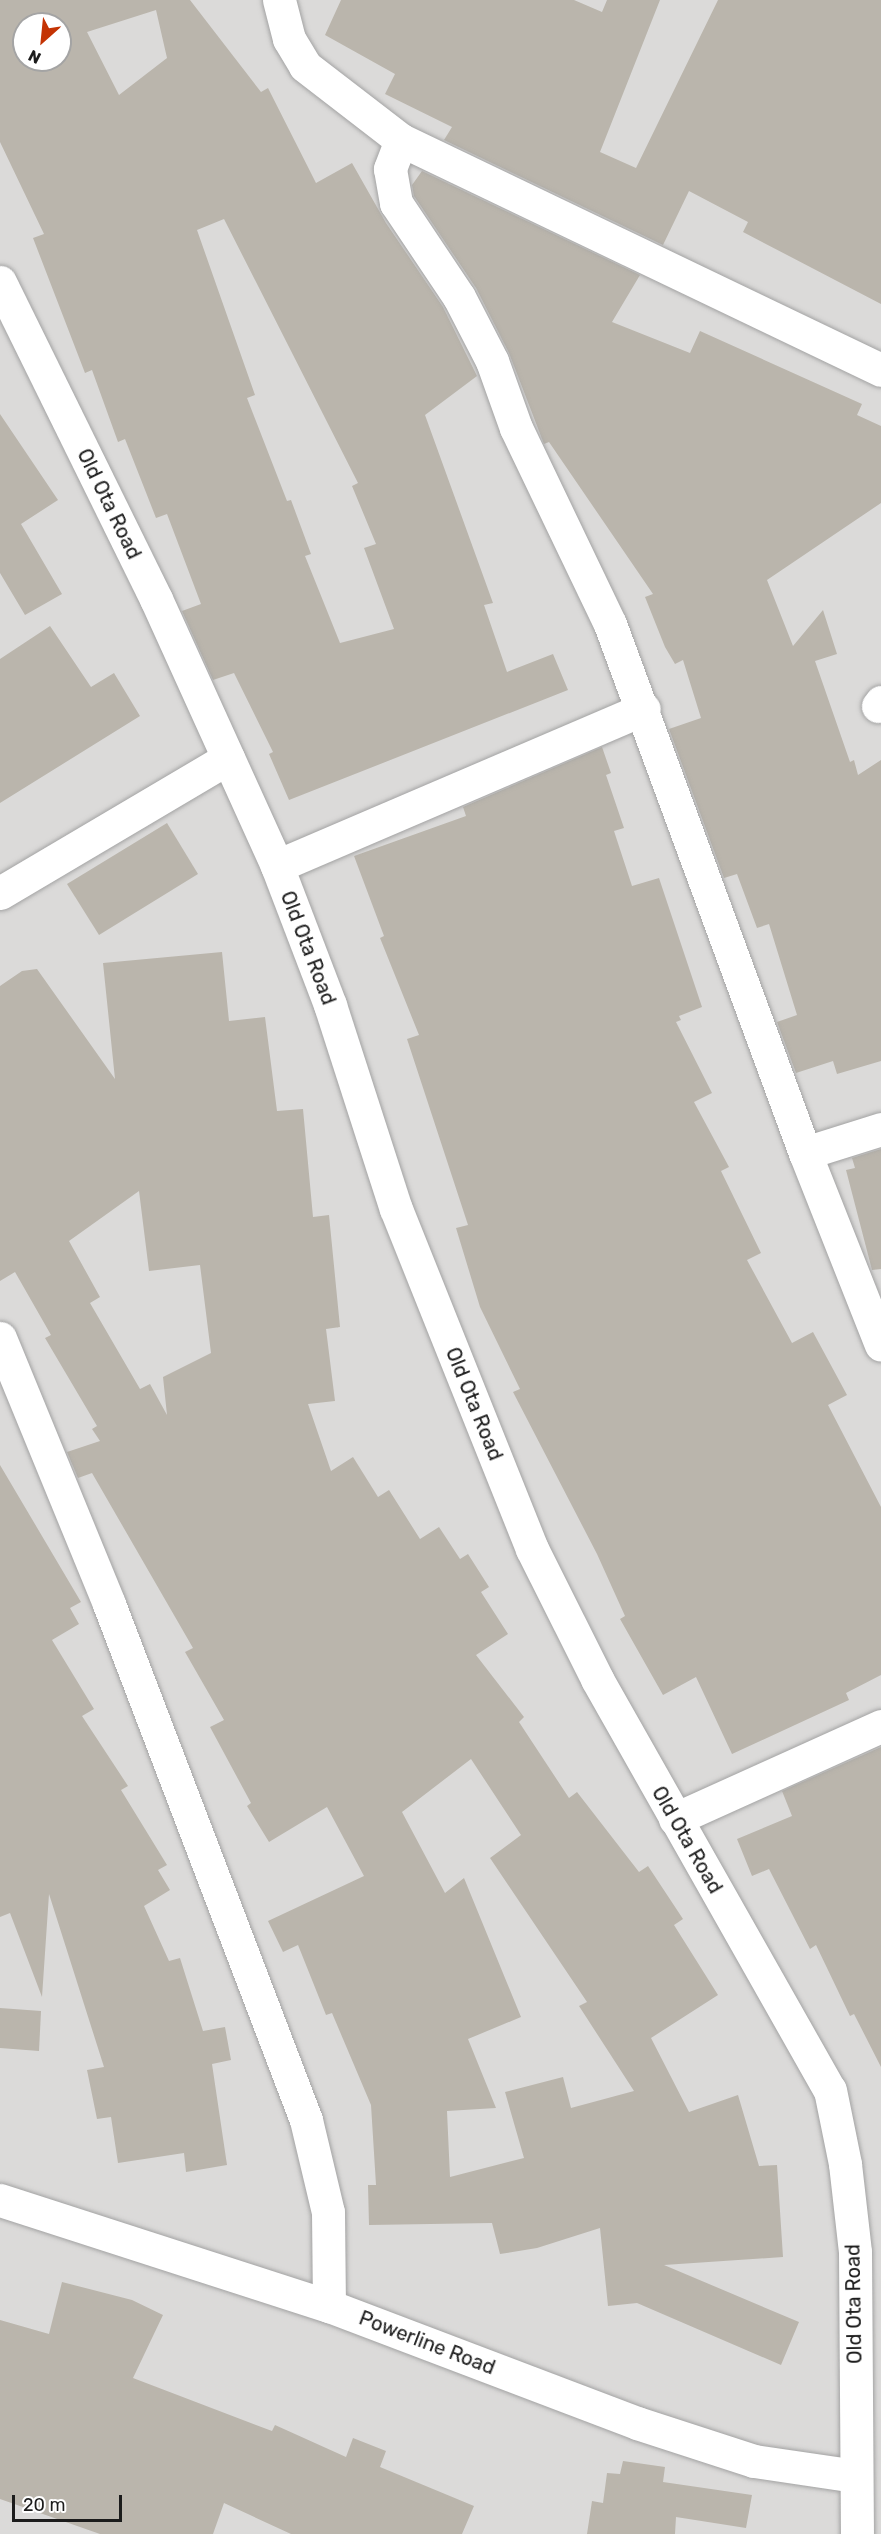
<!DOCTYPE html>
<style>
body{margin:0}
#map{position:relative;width:881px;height:2534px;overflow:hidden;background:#eeede2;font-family:Rubik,sans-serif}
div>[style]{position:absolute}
.residential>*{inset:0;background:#dbdad9}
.building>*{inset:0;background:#bab5ac}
.roads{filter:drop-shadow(0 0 2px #a3a3a3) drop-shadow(0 0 2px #a3a3a3)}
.minor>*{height:33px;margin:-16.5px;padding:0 16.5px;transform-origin:16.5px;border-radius:16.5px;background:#fff}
span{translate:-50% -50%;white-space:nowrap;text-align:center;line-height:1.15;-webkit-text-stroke:4.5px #fff;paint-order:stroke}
.street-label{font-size:20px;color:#1c1c1c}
.north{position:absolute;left:12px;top:12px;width:60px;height:60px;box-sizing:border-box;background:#fff;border:2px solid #a4a4a4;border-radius:50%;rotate:207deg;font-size:16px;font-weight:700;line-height:24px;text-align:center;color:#1c1c1c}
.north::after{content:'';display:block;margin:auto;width:21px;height:27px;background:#c43304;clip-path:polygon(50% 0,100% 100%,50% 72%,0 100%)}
.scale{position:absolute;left:12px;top:2495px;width:110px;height:27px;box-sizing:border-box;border:3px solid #1c1c1c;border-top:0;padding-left:8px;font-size:18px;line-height:21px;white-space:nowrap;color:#1c1c1c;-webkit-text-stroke:4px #fff;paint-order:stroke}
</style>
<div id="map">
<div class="residential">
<i style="clip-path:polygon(evenodd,0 0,881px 0,881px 2534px,0 2534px,0 0,24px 24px,60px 24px,60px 60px,24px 60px,24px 24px)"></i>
</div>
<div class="building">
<i style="clip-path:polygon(evenodd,0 0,190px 0,261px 92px,268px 88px,316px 183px,352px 163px,386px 223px,443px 307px,477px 376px,425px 415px,493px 603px,484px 605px,507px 672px,553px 654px,568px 690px,289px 800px,269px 754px,273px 752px,234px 673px,213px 680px,182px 611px,201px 604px,167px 514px,156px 518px,125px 439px,118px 442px,92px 370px,85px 373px,33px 238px,44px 234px,0 142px,0 0,156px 10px,167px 58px,119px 95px,87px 32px,156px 10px,0 0,24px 24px,60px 24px,60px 60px,24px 60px,24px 24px,0 0,224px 219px,358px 483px,352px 486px,376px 544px,364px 548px,394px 629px,340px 643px,305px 556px,311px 554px,291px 500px,287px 501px,247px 398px,255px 395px,197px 230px,224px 219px)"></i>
<i style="clip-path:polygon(341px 0,574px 0,602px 12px,607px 0,660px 0,600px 152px,636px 168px,718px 0,881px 0,881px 304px,743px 232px,748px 222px,689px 191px,663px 245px,444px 140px,452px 127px,385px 94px,395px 74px,325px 35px)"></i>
<i style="clip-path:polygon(422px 171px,640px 275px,612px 322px,690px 353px,700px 331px,862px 404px,857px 415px,881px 426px,881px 503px,767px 580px,793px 646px,823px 610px,837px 654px,815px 661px,850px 762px,854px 760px,858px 775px,881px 760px,881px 1061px,837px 1074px,833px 1061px,796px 1073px,777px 1022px,797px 1015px,769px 924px,757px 928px,737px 874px,724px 878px,669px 729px,701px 718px,683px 660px,675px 664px,665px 647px,645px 597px,653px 594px,549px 442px,544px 444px,509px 353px,476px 288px,414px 196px,412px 185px)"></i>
<i style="clip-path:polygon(0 414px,58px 500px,21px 524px,62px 594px,25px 615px,0 573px)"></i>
<i style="clip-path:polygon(50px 626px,91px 687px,114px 673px,140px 716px,0 803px,0 659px)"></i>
<i style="clip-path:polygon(602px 747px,611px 773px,606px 775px,624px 828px,614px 831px,632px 886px,659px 878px,702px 1007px,679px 1016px,681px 1020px,676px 1022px,712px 1093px,694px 1102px,729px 1167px,721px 1171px,761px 1253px,747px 1260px,792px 1343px,813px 1332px,847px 1395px,828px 1405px,881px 1507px,881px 1675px,846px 1693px,849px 1700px,732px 1754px,696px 1677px,663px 1695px,620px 1619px,625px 1616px,597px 1554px,513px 1392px,520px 1389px,480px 1307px,456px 1228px,468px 1225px,407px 1039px,419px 1035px,380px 938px,384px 936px,354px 856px,466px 816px,463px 807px)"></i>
<i style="clip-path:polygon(167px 823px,198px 874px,99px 935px,67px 884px)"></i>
<i style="clip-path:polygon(evenodd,222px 952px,229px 1021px,265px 1017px,277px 1111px,303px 1109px,313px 1217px,329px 1215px,340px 1327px,326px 1329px,335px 1401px,308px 1404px,331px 1471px,353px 1457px,378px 1497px,389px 1490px,420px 1539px,439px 1527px,460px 1559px,468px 1554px,489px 1587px,481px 1592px,508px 1634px,476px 1655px,524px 1717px,519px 1722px,569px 1798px,577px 1792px,639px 1872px,648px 1866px,683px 1919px,674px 1925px,718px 1995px,651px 2038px,689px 2112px,738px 2095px,759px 2166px,777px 2165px,783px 2257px,664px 2265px,799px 2322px,781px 2365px,637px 2303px,608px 2306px,600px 2228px,537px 2248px,500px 2254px,492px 2223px,369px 2225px,368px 2185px,376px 2185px,371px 2105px,332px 2013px,326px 2015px,298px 1945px,283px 1952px,268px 1921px,364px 1876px,327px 1807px,269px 1842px,247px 1806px,251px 1803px,210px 1727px,224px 1720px,185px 1652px,193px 1648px,92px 1473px,78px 1478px,67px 1452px,100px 1441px,92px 1429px,97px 1426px,45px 1338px,51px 1335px,15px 1272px,0 1281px,0 986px,22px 971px,37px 969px,115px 1079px,103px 963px,222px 952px,139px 1191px,149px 1271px,200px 1265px,211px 1353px,163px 1377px,167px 1415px,150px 1384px,140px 1389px,90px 1303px,100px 1297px,69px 1241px,139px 1191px,222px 952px,471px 1759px,521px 1835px,490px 1858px,587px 2002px,579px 2006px,634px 2091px,571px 2108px,563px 2077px,505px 2092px,524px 2158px,450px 2177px,447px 2111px,496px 2108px,468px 2039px,521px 2017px,464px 1878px,445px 1893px,402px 1812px,471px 1759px)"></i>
<i style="clip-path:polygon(881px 1149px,881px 1269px,872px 1270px,846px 1170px,855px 1168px,852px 1158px)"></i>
<i style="clip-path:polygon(0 1465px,81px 1602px,70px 1608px,79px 1624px,52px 1640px,94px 1709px,82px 1716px,128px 1786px,121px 1790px,167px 1865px,158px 1870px,170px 1890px,144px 1906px,169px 1961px,180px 1958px,203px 2031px,225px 2027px,231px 2060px,212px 2064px,227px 2165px,186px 2172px,184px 2153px,118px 2163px,111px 2117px,97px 2119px,87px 2070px,104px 2067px,49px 1894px,42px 1997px,10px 1913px,0 1917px)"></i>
<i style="clip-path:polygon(881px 1747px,881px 2067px,854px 2014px,850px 2016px,816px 1945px,810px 1949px,769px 1869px,752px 1876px,737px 1839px,792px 1816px,782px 1791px)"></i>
<i style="clip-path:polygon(0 2008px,41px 2011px,39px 2051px,0 2048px)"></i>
<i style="clip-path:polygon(62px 2282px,132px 2300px,163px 2315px,133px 2378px,272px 2431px,275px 2425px,346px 2457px,353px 2438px,386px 2451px,380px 2467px,474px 2506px,462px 2534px,291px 2534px,224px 2503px,213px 2534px,100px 2534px,0 2499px,0 2320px,49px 2334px)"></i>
<i style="clip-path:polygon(623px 2461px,665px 2467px,663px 2482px,752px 2495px,746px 2528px,676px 2517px,675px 2534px,587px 2534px,592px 2501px,603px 2503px,607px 2473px,620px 2474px)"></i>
</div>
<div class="roads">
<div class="minor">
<i style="left:279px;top:0;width:40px;rotate:75.6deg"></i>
<i style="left:289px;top:39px;width:31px;rotate:59deg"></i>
<i style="left:305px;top:66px;width:121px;rotate:37.6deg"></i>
<i style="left:401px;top:140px;width:532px;rotate:25.6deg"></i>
<i style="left:401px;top:140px;width:31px;rotate:111deg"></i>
<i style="left:390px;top:169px;width:35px;rotate:80deg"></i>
<i style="left:396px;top:203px;width:113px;rotate:56.2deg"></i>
<i style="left:459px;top:297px;width:72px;rotate:62.7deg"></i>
<i style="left:492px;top:361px;width:71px;rotate:70.3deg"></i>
<i style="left:516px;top:428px;width:217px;rotate:64.4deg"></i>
<i style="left:610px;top:624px;width:564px;rotate:69.77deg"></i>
<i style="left:805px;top:1153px;width:206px;rotate:68.4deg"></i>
<i style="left:0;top:282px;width:353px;rotate:63.8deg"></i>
<i style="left:156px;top:599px;width:293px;rotate:65.6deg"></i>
<i style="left:277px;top:866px;width:149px;rotate:69.1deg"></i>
<i style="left:330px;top:1005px;width:214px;rotate:72.1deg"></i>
<i style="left:396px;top:1209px;width:366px;rotate:68.2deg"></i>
<i style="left:532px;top:1549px;width:145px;rotate:63.4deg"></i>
<i style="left:597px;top:1679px;width:472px;rotate:60.5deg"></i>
<i style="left:830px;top:2090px;width:76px;rotate:78.5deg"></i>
<i style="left:845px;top:2164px;width:89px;rotate:83.5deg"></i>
<i style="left:855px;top:2252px;width:282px;rotate:89.6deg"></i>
<i style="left:878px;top:706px;width:5px;rotate:-53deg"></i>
<i style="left:277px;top:866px;width:399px;rotate:-23.2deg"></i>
<i style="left:0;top:893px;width:265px;rotate:-30.6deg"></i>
<i style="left:805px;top:1153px;width:80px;rotate:-17.5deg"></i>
<i style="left:0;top:1338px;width:287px;rotate:67.7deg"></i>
<i style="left:109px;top:1604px;width:552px;rotate:69.1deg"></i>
<i style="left:306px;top:2120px;width:95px;rotate:76.6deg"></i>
<i style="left:328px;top:2212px;width:94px;rotate:89.4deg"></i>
<i style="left:675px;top:1819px;width:226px;rotate:-24.3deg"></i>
<i style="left:0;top:2200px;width:346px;rotate:17.9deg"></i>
<i style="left:329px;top:2306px;width:329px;rotate:20.8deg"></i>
<i style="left:637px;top:2423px;width:123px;rotate:18deg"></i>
<i style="left:754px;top:2461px;width:102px;rotate:8.4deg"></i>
</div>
</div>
<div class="street-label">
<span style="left:109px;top:504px;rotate:64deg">Old Ota Road</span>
<span style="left:308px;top:948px;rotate:69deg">Old Ota Road</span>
<span style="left:474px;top:1404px;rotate:68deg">Old Ota Road</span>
<span style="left:687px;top:1840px;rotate:60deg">Old Ota Road</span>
<span style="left:854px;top:2304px;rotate:-91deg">Old Ota Road</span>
<span style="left:427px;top:2343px;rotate:21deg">Powerline Road</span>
</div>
<div class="north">N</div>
<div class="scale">20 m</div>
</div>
